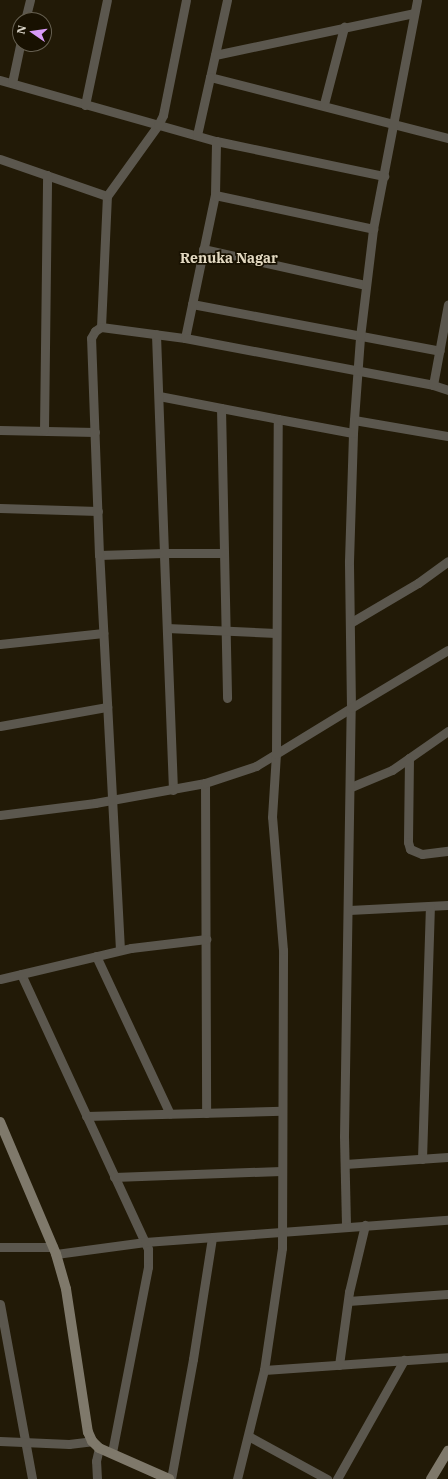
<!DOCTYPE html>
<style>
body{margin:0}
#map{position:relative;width:448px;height:1479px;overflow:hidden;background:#221a07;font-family:"IBM Plex Serif",serif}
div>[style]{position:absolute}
.minor>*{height:9px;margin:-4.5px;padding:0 4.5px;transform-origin:4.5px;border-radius:4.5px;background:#5b574e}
.secondary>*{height:10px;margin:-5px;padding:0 5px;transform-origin:5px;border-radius:5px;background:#7f796b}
span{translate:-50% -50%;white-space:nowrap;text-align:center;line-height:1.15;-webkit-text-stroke:3.5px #181101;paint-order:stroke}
.neighbourhood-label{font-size:14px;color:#e3d9c1;font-weight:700}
.north{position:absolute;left:12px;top:12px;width:40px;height:40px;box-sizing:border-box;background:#181101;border:1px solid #666051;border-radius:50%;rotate:283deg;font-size:11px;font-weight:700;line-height:16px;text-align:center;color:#dbd6ca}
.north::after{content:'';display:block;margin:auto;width:14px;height:18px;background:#d89bf8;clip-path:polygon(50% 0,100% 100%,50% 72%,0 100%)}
</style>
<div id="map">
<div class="minor">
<i style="left:227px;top:0;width:79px;rotate:102.4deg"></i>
<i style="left:210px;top:77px;width:246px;rotate:14.4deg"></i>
<i style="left:25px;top:20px;width:21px;rotate:-76deg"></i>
<i style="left:215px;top:55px;width:203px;rotate:-11.9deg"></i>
<i style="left:0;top:80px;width:224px;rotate:15.8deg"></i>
<i style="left:216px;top:141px;width:172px;rotate:11.8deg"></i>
<i style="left:12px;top:83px;width:40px;rotate:-78deg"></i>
<i style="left:324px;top:104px;width:80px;rotate:-75.4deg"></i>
<i style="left:85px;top:105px;width:107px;rotate:-78.2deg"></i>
<i style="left:197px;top:135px;width:59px;rotate:-77.4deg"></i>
<i style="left:0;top:159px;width:113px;rotate:19.1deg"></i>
<i style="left:215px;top:195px;width:54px;rotate:-88.9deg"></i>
<i style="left:203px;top:249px;width:167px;rotate:12.5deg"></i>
<i style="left:192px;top:304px;width:252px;rotate:10.7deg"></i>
<i style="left:101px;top:327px;width:131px;rotate:-87.4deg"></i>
<i style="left:107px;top:196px;width:87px;rotate:-54.3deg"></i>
<i style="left:158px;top:125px;width:11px;rotate:-63deg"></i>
<i style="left:163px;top:115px;width:117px;rotate:-78.7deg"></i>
<i style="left:185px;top:338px;width:146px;rotate:-78.2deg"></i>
<i style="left:215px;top:195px;width:162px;rotate:12.1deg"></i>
<i style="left:433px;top:385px;width:16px;rotate:18deg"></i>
<i style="left:159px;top:396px;width:121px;rotate:10.9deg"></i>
<i style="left:221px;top:408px;width:290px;rotate:88.8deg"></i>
<i style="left:354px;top:420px;width:95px;rotate:9.7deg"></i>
<i style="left:0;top:430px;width:95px;rotate:1.2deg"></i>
<i style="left:44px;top:430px;width:255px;rotate:-89.3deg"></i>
<i style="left:0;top:508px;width:98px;rotate:1.8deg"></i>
<i style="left:99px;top:555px;width:65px;rotate:-1.8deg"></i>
<i style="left:164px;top:553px;width:219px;rotate:-92.1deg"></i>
<i style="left:350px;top:623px;width:79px;rotate:-30.5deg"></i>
<i style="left:418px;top:583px;width:37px;rotate:-36deg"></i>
<i style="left:167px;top:628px;width:109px;rotate:2.6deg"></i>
<i style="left:0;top:644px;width:104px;rotate:-6.1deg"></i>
<i style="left:0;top:726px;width:109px;rotate:-10.1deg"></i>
<i style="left:409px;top:758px;width:84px;rotate:90.7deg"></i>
<i style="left:408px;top:842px;width:7px;rotate:74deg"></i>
<i style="left:410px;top:849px;width:13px;rotate:23deg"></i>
<i style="left:422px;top:854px;width:26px;rotate:-7deg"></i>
<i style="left:205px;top:783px;width:330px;rotate:89.8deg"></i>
<i style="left:351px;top:787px;width:44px;rotate:-22.5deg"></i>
<i style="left:392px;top:770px;width:68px;rotate:-34.9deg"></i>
<i style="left:173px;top:790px;width:237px;rotate:-92.2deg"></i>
<i style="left:164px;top:553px;width:60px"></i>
<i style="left:0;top:815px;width:96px;rotate:-7.2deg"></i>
<i style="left:95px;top:803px;width:112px;rotate:-10.3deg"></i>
<i style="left:205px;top:783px;width:54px;rotate:-18.4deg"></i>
<i style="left:256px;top:766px;width:111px;rotate:-31.4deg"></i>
<i style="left:351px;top:708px;width:147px;rotate:-90.8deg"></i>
<i style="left:349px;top:561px;width:128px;rotate:-88.2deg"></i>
<i style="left:353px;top:433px;width:96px;rotate:-85.8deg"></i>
<i style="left:360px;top:337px;width:109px;rotate:-83.1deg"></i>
<i style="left:373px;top:229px;width:233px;rotate:-79.1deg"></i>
<i style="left:349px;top:910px;width:99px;rotate:-2.9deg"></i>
<i style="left:120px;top:950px;width:396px;rotate:-93deg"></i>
<i style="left:99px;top:555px;width:217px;rotate:-92.1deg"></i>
<i style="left:91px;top:338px;width:8px;rotate:-60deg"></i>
<i style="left:95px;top:331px;width:7px;rotate:-34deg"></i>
<i style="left:101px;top:327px;width:85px;rotate:7.5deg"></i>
<i style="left:185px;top:338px;width:252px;rotate:10.7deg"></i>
<i style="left:433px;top:385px;width:82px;rotate:-79.5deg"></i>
<i style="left:96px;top:956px;width:174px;rotate:64.9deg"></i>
<i style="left:21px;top:974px;width:303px;rotate:65.2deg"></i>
<i style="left:148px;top:1249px;width:18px;rotate:90deg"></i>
<i style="left:148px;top:1267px;width:189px;rotate:101deg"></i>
<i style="left:0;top:979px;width:135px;rotate:-13.3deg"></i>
<i style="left:131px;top:948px;width:76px;rotate:-6.8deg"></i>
<i style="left:86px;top:1116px;width:196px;rotate:-1.5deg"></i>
<i style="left:422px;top:1159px;width:253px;rotate:-88.2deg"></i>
<i style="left:345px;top:1164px;width:103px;rotate:-3.9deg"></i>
<i style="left:114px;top:1177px;width:167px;rotate:-2.1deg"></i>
<i style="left:346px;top:1225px;width:89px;rotate:-91.3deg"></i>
<i style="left:344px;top:1136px;width:428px;rotate:-89.1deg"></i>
<i style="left:351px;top:708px;width:113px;rotate:-30.9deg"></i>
<i style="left:0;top:1247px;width:53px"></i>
<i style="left:56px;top:1254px;width:90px;rotate:-7.7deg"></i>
<i style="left:145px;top:1242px;width:304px;rotate:-4.2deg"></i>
<i style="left:348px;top:1301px;width:100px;rotate:-4deg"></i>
<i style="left:0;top:1304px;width:178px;rotate:79.6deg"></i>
<i style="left:339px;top:1365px;width:74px;rotate:-82.2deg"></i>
<i style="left:349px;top:1292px;width:69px;rotate:-76.6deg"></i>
<i style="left:264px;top:1370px;width:184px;rotate:-4deg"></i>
<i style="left:250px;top:1437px;width:88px;rotate:28.6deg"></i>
<i style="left:0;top:1441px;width:69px;rotate:2.5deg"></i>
<i style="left:69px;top:1444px;width:23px;rotate:-7deg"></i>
<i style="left:97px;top:1479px;width:18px;rotate:-93deg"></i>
<i style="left:96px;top:1461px;width:13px;rotate:-77deg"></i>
<i style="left:171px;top:1479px;width:122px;rotate:-79.6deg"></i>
<i style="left:193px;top:1359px;width:123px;rotate:-81.1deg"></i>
<i style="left:237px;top:1479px;width:112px;rotate:-76.1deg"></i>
<i style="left:264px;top:1370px;width:123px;rotate:-81.6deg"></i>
<i style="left:282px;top:1248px;width:298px;rotate:-89.8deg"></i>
<i style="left:283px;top:950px;width:133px;rotate:-94.7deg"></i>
<i style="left:272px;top:817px;width:63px;rotate:-86.4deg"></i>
<i style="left:276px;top:754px;width:335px;rotate:-89.7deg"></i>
<i style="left:278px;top:419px;width:76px;rotate:10.6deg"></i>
<i style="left:337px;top:1479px;width:137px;rotate:-60.6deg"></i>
</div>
<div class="secondary">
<i style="left:0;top:1122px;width:143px;rotate:67deg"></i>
<i style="left:56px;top:1254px;width:36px;rotate:74deg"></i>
<i style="left:66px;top:1289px;width:145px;rotate:81.3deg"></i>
<i style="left:88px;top:1432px;width:10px;rotate:66deg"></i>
<i style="left:92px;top:1441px;width:10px;rotate:45deg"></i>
<i style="left:99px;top:1448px;width:77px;rotate:23.9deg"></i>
<i style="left:431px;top:1479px;width:33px;rotate:-59deg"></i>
</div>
<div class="neighbourhood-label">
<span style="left:229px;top:258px">Renuka Nagar</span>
</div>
<div class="north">N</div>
</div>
